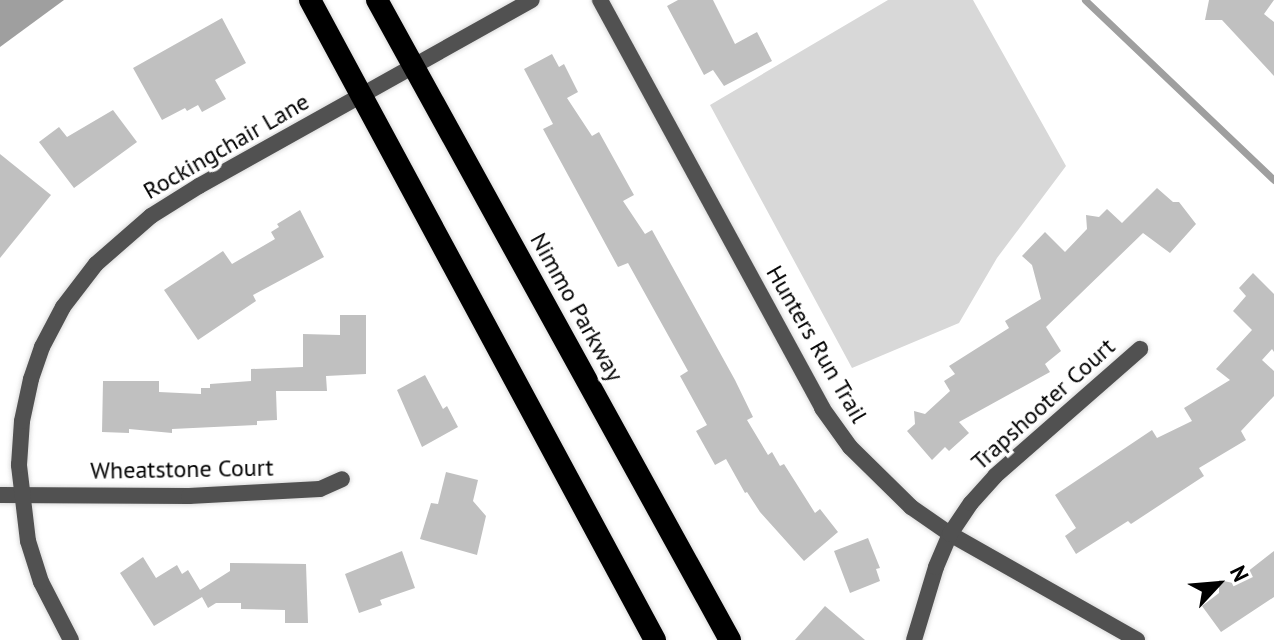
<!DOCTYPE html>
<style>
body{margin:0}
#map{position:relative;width:1274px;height:640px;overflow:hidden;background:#fff;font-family:"PT Sans",sans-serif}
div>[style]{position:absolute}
.green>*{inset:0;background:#d8d8d8}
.water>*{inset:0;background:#9f9f9f}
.stream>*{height:7px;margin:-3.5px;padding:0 3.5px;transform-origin:3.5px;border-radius:3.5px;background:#9f9f9f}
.building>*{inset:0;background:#c0c0c0}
.roads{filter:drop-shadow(0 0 2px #dbdbdb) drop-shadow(0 0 2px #dbdbdb)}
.minor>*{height:16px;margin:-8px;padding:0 8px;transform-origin:8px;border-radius:8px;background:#515151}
.trunk>*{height:22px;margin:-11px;padding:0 11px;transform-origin:11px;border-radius:11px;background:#000}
span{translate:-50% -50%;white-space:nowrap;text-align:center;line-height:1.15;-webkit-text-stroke:7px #fff;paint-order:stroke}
.street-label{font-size:24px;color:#000}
.north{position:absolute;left:1178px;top:544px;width:80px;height:80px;-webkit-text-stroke:6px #fff;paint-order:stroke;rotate:64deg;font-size:22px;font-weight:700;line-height:32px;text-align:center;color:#000}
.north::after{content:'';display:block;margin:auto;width:28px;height:36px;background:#000;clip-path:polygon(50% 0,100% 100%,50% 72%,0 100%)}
</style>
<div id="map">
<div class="green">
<i style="clip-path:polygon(888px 0,973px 0,1066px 166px,997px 258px,959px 323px,852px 368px,710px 105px)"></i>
</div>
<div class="water">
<i style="clip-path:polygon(0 0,64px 0,0 47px)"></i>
</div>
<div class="stream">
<i style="left:1085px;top:0;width:261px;rotate:43.6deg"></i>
</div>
<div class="building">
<i style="clip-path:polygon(678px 0,713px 0,735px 44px,757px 32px,772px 61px,724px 86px,713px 70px,704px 75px,667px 6px)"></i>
<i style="clip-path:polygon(1209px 0,1274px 0,1264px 14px,1274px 22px,1274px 76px,1222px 20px,1205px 20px)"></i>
<i style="clip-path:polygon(222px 18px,246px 63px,215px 80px,226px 99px,202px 112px,198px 105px,187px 111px,185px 108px,162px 120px,133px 68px)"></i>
<i style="clip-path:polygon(552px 54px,559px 67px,564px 64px,578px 92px,567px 98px,592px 136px,599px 132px,634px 195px,623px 201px,645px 234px,652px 230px,735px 380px,753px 417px,747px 420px,768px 455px,772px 452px,780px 466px,784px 464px,815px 513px,820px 509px,838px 532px,804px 561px,760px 512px,747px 492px,745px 493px,726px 459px,715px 465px,696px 431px,707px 425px,680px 376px,688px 371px,628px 263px,618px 267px,543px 129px,553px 124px,524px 69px)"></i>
<i style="clip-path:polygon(113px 110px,137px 142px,74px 188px,39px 142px,59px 127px,67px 137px)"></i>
<i style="clip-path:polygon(0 154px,51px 195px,0 258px)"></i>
<i style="clip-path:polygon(1157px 188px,1173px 202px,1179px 202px,1196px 224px,1170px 253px,1143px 233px,1046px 327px,1061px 351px,1045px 364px,1050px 372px,959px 422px,969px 433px,949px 451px,945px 447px,932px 460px,907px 431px,915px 424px,914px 411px,925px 414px,950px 391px,944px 381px,955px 374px,949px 366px,1009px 328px,1005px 321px,1041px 299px,1032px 265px,1022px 256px,1045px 232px,1065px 252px,1087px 229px,1086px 215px,1099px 217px,1107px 209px,1122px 223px)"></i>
<i style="clip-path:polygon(300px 210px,324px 257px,253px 295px,256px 301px,198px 340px,164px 290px,223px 251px,232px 264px,275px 239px,271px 232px,279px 227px,277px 224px)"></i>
<i style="clip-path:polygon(1253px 273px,1274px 294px,1274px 352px,1272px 349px,1262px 360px,1274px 371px,1274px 396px,1241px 431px,1246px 440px,1199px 468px,1204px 476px,1131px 524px,1128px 521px,1076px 554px,1065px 536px,1076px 528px,1055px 495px,1152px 430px,1157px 438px,1192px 421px,1184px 408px,1230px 380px,1216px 369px,1252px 330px,1233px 311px,1246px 296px,1239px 288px)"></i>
<i style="clip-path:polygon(340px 315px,366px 315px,366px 374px,326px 376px,327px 391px,276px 391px,277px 420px,257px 421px,257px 425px,172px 429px,172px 433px,129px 429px,129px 433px,102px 432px,103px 381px,159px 381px,159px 392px,201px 394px,201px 388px,210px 388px,210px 384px,251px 381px,251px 369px,303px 367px,303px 334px,340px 335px)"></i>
<i style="clip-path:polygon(425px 375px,443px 409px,447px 406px,458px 427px,422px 447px,397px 390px)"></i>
<i style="clip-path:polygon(446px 472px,478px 480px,473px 501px,486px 516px,477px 555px,420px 539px,431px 503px,438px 504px)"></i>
<i style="clip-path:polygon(868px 538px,880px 568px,876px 569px,880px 581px,850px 593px,834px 551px)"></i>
<i style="clip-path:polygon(402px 551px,415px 588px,380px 600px,382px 605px,359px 613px,345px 574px)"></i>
<i style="clip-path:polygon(1274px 551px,1274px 597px,1221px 632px,1202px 606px,1219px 593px,1219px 580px,1233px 583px)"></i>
<i style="clip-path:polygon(143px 557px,156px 578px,177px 565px,182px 574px,188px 570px,200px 590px,230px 571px,230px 563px,306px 564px,308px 623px,285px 623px,285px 610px,241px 609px,241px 603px,216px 603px,208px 608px,202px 597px,154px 626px,120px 573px)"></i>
<i style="clip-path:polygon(825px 606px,865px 640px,795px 640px)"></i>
</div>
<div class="roads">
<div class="minor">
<i style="left:600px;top:0;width:464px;rotate:61.4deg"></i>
<i style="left:822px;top:408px;width:48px;rotate:54.3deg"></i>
<i style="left:850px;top:447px;width:86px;rotate:44.5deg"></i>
<i style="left:911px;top:507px;width:47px;rotate:34.7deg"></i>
<i style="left:950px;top:534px;width:215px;rotate:29.5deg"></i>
<i style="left:0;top:495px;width:189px;rotate:0.3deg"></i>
<i style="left:189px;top:496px;width:131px;rotate:-3.1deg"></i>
<i style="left:320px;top:489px;width:24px;rotate:-24deg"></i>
<i style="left:71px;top:640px;width:65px;rotate:-117.3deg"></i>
<i style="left:41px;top:582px;width:43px;rotate:-107.6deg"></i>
<i style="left:28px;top:541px;width:77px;rotate:-96.8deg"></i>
<i style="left:19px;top:465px;width:44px;rotate:-86.1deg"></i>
<i style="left:22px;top:421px;width:43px;rotate:-77.9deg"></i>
<i style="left:31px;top:379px;width:34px;rotate:-71deg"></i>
<i style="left:42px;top:347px;width:45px;rotate:-62.3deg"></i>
<i style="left:63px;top:307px;width:54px;rotate:-52.5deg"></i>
<i style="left:96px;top:264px;width:73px;rotate:-41.1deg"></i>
<i style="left:151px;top:216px;width:57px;rotate:-32deg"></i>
<i style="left:199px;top:186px;width:381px;rotate:-29.2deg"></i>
<i style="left:914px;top:640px;width:76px;rotate:-73.2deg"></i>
<i style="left:936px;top:567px;width:36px;rotate:-67deg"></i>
<i style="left:950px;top:534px;width:37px;rotate:-56deg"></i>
<i style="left:971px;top:503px;width:36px;rotate:-48deg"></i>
<i style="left:995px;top:476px;width:193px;rotate:-41.2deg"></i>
</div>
<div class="trunk">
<i style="left:310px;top:0;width:727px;rotate:61.67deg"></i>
<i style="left:377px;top:0;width:731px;rotate:61.12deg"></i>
</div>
</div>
<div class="street-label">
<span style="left:226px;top:146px;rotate:-30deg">Rockingchair Lane</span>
<span style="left:577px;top:307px;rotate:61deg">Nimmo Parkway</span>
<span style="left:817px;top:344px;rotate:60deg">Hunters Run Trail</span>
<span style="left:1043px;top:404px;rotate:-42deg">Trapshooter Court</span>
<span style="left:182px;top:469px;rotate:-1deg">Wheatstone Court</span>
</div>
<div class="north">N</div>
</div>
